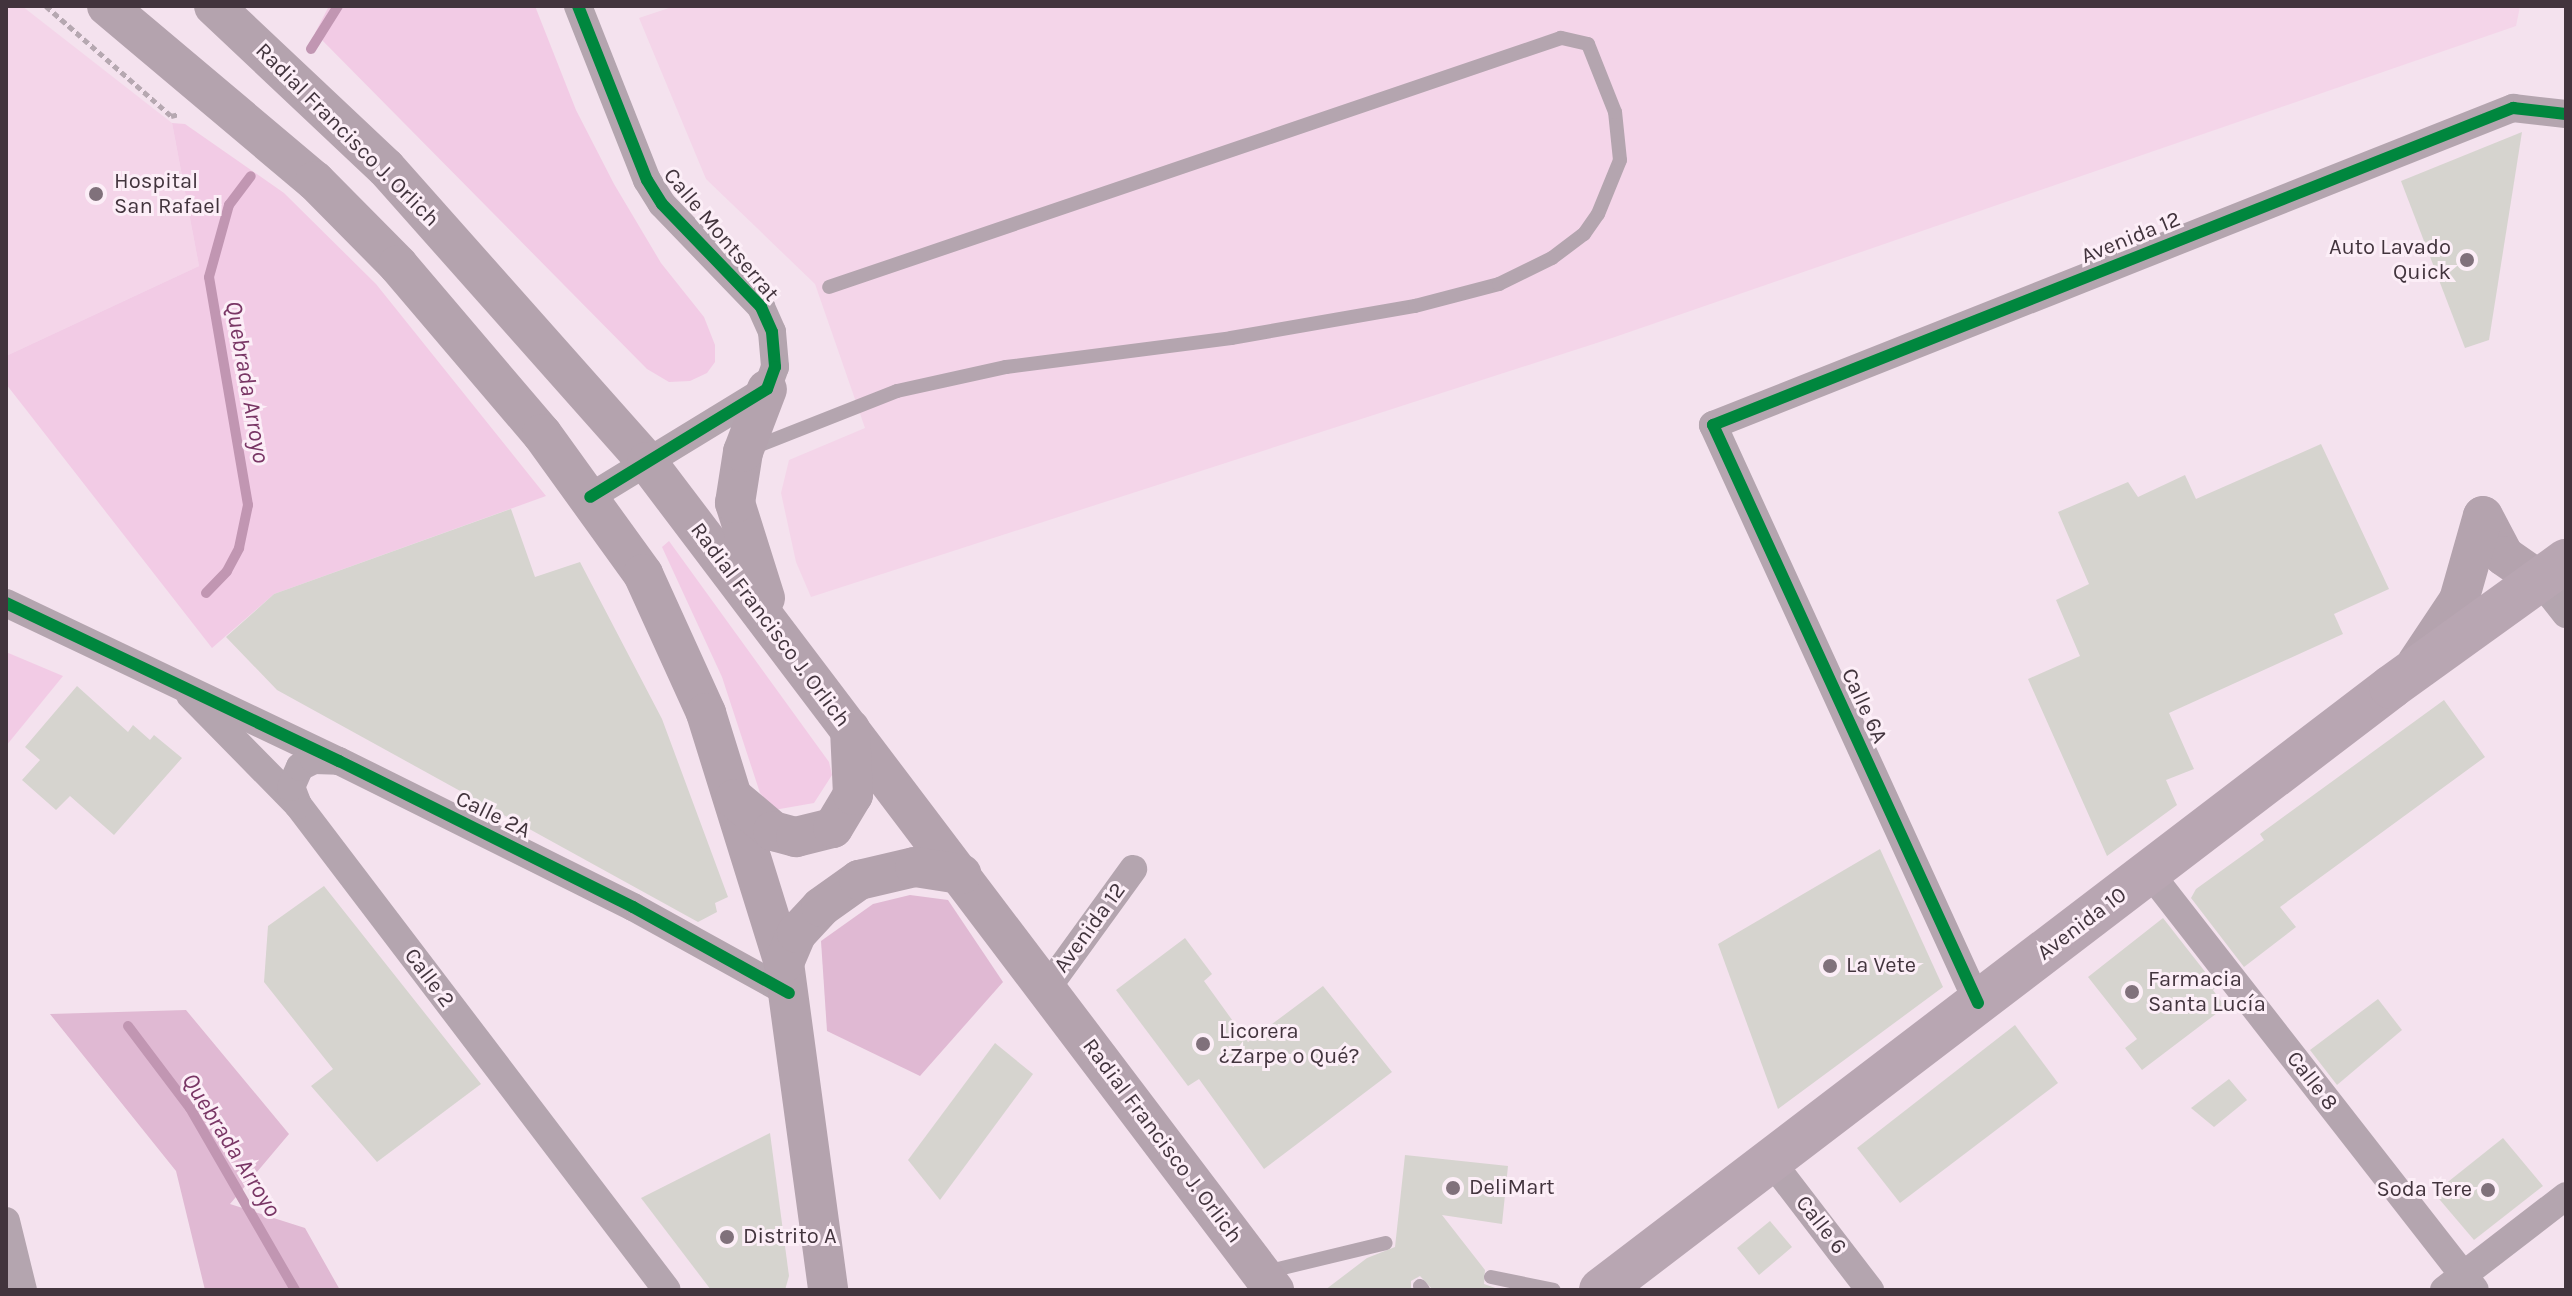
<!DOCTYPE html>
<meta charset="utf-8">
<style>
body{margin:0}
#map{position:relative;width:2572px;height:1296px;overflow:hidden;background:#f4e2ee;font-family:Karla,sans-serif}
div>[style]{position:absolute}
.built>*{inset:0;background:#f4d5e9}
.green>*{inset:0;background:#f2cbe5}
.forest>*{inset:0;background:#e0b9d3}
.stream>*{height:10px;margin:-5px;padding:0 5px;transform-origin:5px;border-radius:5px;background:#c196b2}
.building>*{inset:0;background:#d6d4cf}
.path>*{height:5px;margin-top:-2.5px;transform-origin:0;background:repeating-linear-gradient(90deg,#b6a8b1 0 6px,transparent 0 10px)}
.service>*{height:14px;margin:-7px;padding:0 7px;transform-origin:7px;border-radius:7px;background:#b4a5af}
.minor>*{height:28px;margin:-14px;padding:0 14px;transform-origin:14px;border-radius:14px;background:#b4a5af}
.secondary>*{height:40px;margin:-20px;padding:0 20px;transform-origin:20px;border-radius:20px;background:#b4a3ae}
.primary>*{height:44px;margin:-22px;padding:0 22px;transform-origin:22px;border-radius:22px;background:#b8a6b2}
.cycleway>*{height:12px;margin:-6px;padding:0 6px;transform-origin:6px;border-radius:6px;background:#00873e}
.dots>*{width:22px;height:22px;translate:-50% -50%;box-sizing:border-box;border:4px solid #fceef7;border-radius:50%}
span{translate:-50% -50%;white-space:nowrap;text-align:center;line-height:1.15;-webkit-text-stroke:6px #fceef7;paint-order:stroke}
.street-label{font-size:22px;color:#42343d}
.poi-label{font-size:22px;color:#42343d}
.left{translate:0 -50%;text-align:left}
.right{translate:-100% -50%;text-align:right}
.water-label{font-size:24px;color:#793665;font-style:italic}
.frame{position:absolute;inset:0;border:8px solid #42343d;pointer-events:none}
</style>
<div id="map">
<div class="built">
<i style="clip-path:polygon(6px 6px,22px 6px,172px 123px,199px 266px,6px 356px)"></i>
<i style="clip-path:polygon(675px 6px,2520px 6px,2516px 26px,1612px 338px,811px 597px,796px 562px,781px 493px,789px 460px,865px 428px,815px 284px,706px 179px,639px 18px)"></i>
</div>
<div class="green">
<i style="clip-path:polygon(329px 6px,535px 6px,576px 110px,614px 184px,661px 263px,704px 317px,715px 345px,715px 362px,707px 373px,690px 381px,669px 382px,647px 369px,315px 33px)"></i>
<i style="clip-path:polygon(172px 123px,185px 124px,284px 193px,376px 284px,546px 496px,274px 594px,212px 648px,6px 384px,6px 356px,199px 266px)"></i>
<i style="clip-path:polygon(669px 541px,829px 762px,832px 775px,814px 803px,774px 810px,760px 793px,722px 677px,662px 547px)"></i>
<i style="clip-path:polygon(6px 652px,63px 676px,6px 746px)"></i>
</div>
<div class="forest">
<i style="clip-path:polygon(910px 895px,948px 900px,1003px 982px,920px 1076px,827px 1031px,821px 941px,873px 904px)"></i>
<i style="clip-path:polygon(186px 1010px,289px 1134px,230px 1204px,305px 1228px,340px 1290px,205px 1290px,176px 1171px,50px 1014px)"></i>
</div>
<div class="stream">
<i style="left:311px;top:49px;width:51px;rotate:-57.9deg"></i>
<i style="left:206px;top:593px;width:30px;rotate:-46deg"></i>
<i style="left:227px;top:571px;width:26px;rotate:-62deg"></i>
<i style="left:239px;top:548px;width:44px;rotate:-78.2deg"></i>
<i style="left:248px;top:505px;width:231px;rotate:-99.7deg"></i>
<i style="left:209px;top:277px;width:75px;rotate:-74.5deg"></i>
<i style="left:229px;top:205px;width:36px;rotate:-53deg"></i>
<i style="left:128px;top:1026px;width:103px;rotate:52.9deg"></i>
<i style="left:190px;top:1108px;width:210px;rotate:60deg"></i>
</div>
<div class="building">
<i style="clip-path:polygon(2522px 132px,2489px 340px,2465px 348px,2401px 181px)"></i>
<i style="clip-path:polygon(2321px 444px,2389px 589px,2334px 614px,2343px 634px,2169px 713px,2194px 769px,2166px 780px,2177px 805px,2107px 856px,2028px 679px,2080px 656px,2056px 600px,2089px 584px,2058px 512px,2128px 482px,2138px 497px,2185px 475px,2196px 499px)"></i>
<i style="clip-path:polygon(511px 509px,535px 577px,580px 562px,662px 719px,728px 897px,715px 903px,717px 912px,698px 922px,277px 690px,226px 637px,274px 594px)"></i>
<i style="clip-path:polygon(77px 686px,128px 732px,133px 725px,150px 740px,154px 735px,182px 758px,114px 835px,70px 796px,56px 810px,22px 780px,40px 760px,25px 747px)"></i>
<i style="clip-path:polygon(2444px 700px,2485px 757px,2280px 907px,2296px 927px,2244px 967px,2191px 898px,2196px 889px,2264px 840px,2260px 834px)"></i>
<i style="clip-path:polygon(1880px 849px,1943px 987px,1778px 1109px,1718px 944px)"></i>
<i style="clip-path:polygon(324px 886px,481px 1084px,377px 1162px,311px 1086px,333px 1069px,264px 982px,268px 926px)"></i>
<i style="clip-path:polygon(2163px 918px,2217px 987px,2213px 990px,2225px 1007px,2142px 1070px,2125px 1048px,2137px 1039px,2088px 977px)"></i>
<i style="clip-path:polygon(1185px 938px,1212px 974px,1204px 981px,1248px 1042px,1323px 986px,1392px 1072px,1264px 1169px,1199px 1079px,1188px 1086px,1116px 990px)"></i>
<i style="clip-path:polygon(2378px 999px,2402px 1030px,2337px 1085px,2310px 1050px)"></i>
<i style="clip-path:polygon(2015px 1025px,2058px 1083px,1900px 1203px,1857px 1148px)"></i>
<i style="clip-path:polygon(995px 1043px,1033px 1074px,940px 1200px,908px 1160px)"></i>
<i style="clip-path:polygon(2229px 1079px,2247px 1100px,2214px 1127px,2191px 1108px)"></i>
<i style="clip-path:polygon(770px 1133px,789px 1276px,785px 1290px,711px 1290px,641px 1198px)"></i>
<i style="clip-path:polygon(2503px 1138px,2543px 1186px,2474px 1240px,2434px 1193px)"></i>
<i style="clip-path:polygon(1405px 1155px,1508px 1166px,1502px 1224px,1442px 1215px,1485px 1270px,1484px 1284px,1501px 1290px,1433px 1290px,1420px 1276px,1411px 1281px,1411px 1290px,1325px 1290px,1367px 1258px,1395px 1247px)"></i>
<i style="clip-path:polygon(1770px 1221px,1792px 1247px,1759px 1275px,1737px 1248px)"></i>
</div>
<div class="path">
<i style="left:46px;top:6px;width:167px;rotate:41.3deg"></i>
<i style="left:171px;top:116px;width:8px;rotate:-14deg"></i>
</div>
<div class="service">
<i style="left:750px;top:449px;width:158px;rotate:-21.5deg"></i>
<i style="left:897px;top:391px;width:112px;rotate:-12.4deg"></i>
<i style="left:1006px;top:367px;width:227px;rotate:-7.3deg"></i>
<i style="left:1231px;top:338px;width:187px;rotate:-9.9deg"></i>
<i style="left:1415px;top:306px;width:87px;rotate:-14.7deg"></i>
<i style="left:1499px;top:284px;width:59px;rotate:-26.1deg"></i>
<i style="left:1552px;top:258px;width:40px;rotate:-37deg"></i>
<i style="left:1584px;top:234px;width:24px;rotate:-55deg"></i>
<i style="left:1598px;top:214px;width:58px;rotate:-67.8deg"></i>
<i style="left:1620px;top:160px;width:48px;rotate:-95.9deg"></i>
<i style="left:1615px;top:112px;width:73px;rotate:-111.7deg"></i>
<i style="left:1588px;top:44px;width:28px;rotate:-167deg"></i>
<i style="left:1561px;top:38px;width:773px;rotate:161.21deg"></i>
<i style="left:1266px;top:1272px;width:123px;rotate:-13.6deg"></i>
<i style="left:1491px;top:1277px;width:64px;rotate:11.7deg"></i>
<i style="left:1420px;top:1286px;width:5px;rotate:53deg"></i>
</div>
<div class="minor">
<i style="left:578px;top:6px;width:187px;rotate:68.4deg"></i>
<i style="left:647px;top:180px;width:28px;rotate:58deg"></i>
<i style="left:662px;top:204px;width:143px;rotate:46.1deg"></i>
<i style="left:761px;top:307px;width:27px;rotate:66deg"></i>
<i style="left:772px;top:332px;width:35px;rotate:85deg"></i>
<i style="left:775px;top:367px;width:23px;rotate:110deg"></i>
<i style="left:767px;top:389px;width:207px;rotate:148.6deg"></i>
<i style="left:2540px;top:581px;width:42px;rotate:51.8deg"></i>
<i style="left:6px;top:603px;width:369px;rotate:25.4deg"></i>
<i style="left:339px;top:761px;width:328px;rotate:26.4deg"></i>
<i style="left:633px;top:907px;width:178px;rotate:28.9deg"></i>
<i style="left:190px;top:695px;width:154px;rotate:45.5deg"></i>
<i style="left:298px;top:805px;width:609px;rotate:52.74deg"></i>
<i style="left:298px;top:805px;width:19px;rotate:-111deg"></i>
<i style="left:291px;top:787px;width:22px;rotate:-66deg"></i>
<i style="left:300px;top:767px;width:16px;rotate:-27deg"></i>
<i style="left:314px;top:760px;width:24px;rotate:2deg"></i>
<i style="left:2149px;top:872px;width:530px;rotate:52.05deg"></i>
<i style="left:1047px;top:988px;width:147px;rotate:-54.1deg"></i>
<i style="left:1978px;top:1003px;width:636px;rotate:-114.63deg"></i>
<i style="left:1713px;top:425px;width:861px;rotate:-21.62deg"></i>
<i style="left:2513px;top:108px;width:53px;rotate:6.5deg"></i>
<i style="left:1771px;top:1161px;width:163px;rotate:52.5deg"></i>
<i style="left:6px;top:1221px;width:71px;rotate:76.2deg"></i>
<i style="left:2444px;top:1290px;width:154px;rotate:-37.6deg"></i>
</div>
<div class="secondary">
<i style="left:107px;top:6px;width:272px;rotate:40.1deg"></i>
<i style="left:315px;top:181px;width:118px;rotate:45.3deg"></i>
<i style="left:398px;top:265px;width:222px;rotate:49.6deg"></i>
<i style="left:542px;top:434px;width:173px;rotate:54.2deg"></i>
<i style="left:643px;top:574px;width:153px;rotate:65.6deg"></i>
<i style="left:706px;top:713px;width:262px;rotate:72.7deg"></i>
<i style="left:784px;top:963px;width:330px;rotate:82.3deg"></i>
<i style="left:214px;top:6px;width:236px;rotate:43.3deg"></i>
<i style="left:386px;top:168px;width:393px;rotate:48.4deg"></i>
<i style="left:647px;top:462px;width:1039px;rotate:52.87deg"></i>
<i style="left:2483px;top:516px;width:45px;rotate:62.3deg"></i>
<i style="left:2504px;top:556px;width:44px;rotate:34.8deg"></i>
<i style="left:765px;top:598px;width:100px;rotate:-107.5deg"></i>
<i style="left:735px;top:503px;width:52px;rotate:-81.1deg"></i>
<i style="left:743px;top:452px;width:67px;rotate:-69.1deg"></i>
<i style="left:2417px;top:663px;width:76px;rotate:-56.3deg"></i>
<i style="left:2459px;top:600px;width:87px;rotate:-74.1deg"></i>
<i style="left:735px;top:799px;width:50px;rotate:40.1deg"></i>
<i style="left:773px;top:831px;width:24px;rotate:15deg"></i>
<i style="left:796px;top:837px;width:38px;rotate:-14deg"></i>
<i style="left:833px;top:828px;width:39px;rotate:-59deg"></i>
<i style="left:853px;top:795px;width:66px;rotate:-92.6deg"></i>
<i style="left:784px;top:963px;width:33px;rotate:-67deg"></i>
<i style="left:797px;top:933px;width:35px;rotate:-47deg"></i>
<i style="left:821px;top:907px;width:47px;rotate:-35.4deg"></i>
<i style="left:859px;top:880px;width:57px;rotate:-13.1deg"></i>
<i style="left:915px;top:867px;width:47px;rotate:8.7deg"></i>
</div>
<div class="primary">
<i style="left:1601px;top:1290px;width:994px;rotate:-37.35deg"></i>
<i style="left:2391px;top:687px;width:216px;rotate:-35.8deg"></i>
</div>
<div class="cycleway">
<i style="left:578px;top:6px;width:187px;rotate:68.4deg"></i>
<i style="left:647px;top:180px;width:28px;rotate:58deg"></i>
<i style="left:662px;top:204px;width:143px;rotate:46.1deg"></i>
<i style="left:761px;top:307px;width:27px;rotate:66deg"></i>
<i style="left:772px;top:332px;width:35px;rotate:85deg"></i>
<i style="left:775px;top:367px;width:23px;rotate:110deg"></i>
<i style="left:767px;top:389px;width:207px;rotate:148.6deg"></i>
<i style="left:6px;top:603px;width:369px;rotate:25.4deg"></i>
<i style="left:339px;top:761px;width:328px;rotate:26.4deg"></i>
<i style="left:633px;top:907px;width:178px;rotate:28.9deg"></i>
<i style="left:1978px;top:1003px;width:636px;rotate:-114.63deg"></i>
<i style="left:1713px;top:425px;width:861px;rotate:-21.62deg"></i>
<i style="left:2513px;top:108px;width:53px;rotate:6.5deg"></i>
</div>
<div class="dots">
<i style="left:96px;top:194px;background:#80717b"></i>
<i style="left:2467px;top:260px;background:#80717b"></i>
<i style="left:1830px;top:966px;background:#80717b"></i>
<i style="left:2132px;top:992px;background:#80717b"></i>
<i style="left:1203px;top:1044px;background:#80717b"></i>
<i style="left:1453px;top:1188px;background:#80717b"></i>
<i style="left:2488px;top:1190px;background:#80717b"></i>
<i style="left:727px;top:1237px;background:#80717b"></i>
</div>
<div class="street-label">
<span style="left:347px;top:135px;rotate:45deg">Radial Francisco J. Orlich</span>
<span style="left:721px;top:235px;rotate:50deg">Calle Montserrat</span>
<span style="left:2131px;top:238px;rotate:-22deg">Avenida 12</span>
<span style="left:770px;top:625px;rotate:53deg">Radial Francisco J. Orlich</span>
<span style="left:1864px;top:706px;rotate:65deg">Calle 6A</span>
<span style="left:493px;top:815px;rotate:26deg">Calle 2A</span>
<span style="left:2082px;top:924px;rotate:-37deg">Avenida 10</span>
<span style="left:1090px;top:928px;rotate:-54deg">Avenida 12</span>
<span style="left:429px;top:978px;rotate:53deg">Calle 2</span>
<span style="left:2312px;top:1081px;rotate:52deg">Calle 8</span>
<span style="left:1162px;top:1141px;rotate:53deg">Radial Francisco J. Orlich</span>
<span style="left:1821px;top:1225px;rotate:52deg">Calle 6</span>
</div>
<div class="poi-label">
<span class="left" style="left:114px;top:194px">Hospital<br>San Rafael</span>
<span class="right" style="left:2451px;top:260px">Auto Lavado<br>Quick</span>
<span class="left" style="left:1846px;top:966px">La Vete</span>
<span class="left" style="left:2148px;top:992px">Farmacia<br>Santa Lucía</span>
<span class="left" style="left:1219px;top:1044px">Licorera<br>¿Zarpe o Qué?</span>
<span class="left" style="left:1469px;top:1188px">DeliMart</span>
<span class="right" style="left:2472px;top:1190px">Soda Tere</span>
<span class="left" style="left:743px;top:1237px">Distrito A</span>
</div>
<div class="water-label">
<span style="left:247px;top:382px;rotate:80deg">Quebrada Arroyo</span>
<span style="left:231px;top:1145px;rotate:58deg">Quebrada Arroyo</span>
</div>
<div class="frame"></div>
</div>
